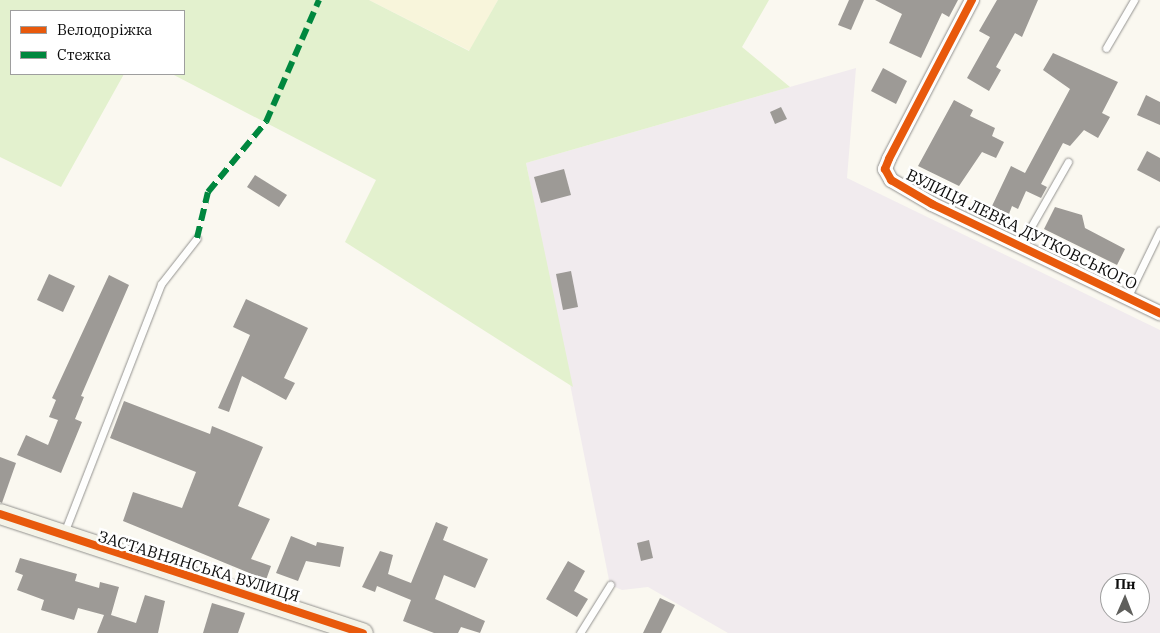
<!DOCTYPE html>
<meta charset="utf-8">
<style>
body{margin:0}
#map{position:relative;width:1160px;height:633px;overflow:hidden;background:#faf8f0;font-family:"IBM Plex Serif",serif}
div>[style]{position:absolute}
.industrial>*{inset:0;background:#f1ebee}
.farmland>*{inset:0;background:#f8f5db}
.green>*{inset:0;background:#e3f1ce}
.building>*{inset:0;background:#9d9a96}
.roads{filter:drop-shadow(0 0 1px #93928f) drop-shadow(0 0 1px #93928f)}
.lane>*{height:7px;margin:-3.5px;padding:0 3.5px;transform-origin:3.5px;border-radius:3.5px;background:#fefefd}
.street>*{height:14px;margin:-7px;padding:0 7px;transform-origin:7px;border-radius:7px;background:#fefefd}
.secondary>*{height:20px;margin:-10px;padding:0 10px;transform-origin:10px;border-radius:10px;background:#f4f3e8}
.quiet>*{height:6px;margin-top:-3px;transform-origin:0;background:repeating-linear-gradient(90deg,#00873e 0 12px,transparent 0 18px)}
.cycleway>*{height:8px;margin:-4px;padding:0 4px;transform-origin:4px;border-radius:4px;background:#e8590c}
span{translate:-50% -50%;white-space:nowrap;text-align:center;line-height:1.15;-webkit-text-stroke:5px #fff;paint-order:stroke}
.street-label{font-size:16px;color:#0c0c0c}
.legend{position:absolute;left:10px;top:10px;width:175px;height:65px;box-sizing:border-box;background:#fff;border:1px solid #9e9e9e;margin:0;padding:6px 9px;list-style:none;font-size:15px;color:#0c0c0c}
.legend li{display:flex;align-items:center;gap:10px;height:25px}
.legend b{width:25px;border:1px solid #9e9e9e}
.north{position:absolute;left:1100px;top:573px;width:50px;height:50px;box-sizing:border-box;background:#fff;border:1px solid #9e9e9e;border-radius:50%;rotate:1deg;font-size:14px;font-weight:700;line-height:20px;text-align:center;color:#0c0c0c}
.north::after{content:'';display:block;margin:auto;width:18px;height:22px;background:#5f5f5c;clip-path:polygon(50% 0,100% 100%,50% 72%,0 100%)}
</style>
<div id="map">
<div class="industrial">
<i style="clip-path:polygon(evenodd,856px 68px,847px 178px,1160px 330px,1160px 633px,728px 633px,648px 587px,622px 590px,610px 585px,526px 163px,856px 68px,1110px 583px,1140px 583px,1140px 613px,1110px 613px,1110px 583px)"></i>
</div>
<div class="farmland">
<i style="clip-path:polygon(369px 0,498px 0,470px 51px)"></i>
</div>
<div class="green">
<i style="clip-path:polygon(0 0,369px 0,469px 51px,498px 0,769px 0,742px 47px,790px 87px,526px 163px,573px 387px,345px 242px,376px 180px,172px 74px,184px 74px,184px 11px,11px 11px,11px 74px,124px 74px,61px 187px,0 157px)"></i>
</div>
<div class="building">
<i style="clip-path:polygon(849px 0,864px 0,851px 30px,838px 25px)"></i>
<i style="clip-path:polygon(875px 0,958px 0,949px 17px,942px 13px,921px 58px,889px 43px,902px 14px)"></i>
<i style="clip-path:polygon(997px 0,1038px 0,1022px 37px,1015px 33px,996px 67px,1001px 70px,989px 91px,967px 78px,990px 37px,979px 31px)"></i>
<i style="clip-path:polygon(1053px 53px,1118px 82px,1102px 113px,1110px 117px,1098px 138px,1084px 130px,1070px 146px,1063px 143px,1041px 184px,1047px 187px,1041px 198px,1026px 191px,1018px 209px,1012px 206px,1009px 214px,992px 206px,1011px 166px,1025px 173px,1070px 89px,1043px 70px)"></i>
<i style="clip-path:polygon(883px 68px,907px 81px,896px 104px,871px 91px)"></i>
<i style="clip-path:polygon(1146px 95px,1160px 102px,1160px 125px,1137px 115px)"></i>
<i style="clip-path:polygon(954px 100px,973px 110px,970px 116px,995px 128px,992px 136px,1004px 142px,996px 158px,982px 152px,959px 186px,918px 166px)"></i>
<i style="clip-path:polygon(781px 107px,787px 119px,775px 124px,770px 112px)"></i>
<i style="clip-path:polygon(1147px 151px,1160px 158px,1160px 182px,1137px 170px)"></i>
<i style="clip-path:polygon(564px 169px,571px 195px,541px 203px,534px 177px)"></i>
<i style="clip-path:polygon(255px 175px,287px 195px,279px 207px,247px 187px)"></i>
<i style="clip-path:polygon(1055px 207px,1082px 215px,1085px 228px,1125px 249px,1117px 265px,1044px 229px)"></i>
<i style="clip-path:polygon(571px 271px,578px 307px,563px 310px,556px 274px)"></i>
<i style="clip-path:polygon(49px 274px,75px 286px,63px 312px,37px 300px)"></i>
<i style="clip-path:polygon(109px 275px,129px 285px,81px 396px,84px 397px,75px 419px,82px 422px,61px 473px,17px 455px,26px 435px,48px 445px,58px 420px,49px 417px,56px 400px,52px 398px)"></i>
<i style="clip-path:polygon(246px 299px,308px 328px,284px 378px,295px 383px,286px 400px,242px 376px,229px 412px,218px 408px,250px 335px,233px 327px)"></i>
<i style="clip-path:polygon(124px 401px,210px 434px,212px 426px,263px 447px,238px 506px,270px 519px,251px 559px,271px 566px,266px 580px,123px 521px,133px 492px,182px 508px,196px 472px,110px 438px)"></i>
<i style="clip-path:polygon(0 457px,16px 463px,2px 503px,0 502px)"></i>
<i style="clip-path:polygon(436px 522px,448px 527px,443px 540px,488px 559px,475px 588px,444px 575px,435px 599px,485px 621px,480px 633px,461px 627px,458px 633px,434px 633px,403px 621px,411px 600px,377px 586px,375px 592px,362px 587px,380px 551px,393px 555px,388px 574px,411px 583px)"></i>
<i style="clip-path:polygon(291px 536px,316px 546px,317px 542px,344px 547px,340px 567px,306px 561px,298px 581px,276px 573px)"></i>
<i style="clip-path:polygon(649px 540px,653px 558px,641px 561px,637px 543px)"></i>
<i style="clip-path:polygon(20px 558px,77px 574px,75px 581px,99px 588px,100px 582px,119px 587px,111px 615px,136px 623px,145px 595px,165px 601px,158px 633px,97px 633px,104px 615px,78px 608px,74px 620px,41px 610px,44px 600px,17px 590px,23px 575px,15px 572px)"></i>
<i style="clip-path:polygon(568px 561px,585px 571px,574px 591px,588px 599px,577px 617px,546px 599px)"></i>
<i style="clip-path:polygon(660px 598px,675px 605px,661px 633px,643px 633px)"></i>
<i style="clip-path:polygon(212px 603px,245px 613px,238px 633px,203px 633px)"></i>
</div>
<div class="roads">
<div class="lane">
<i style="left:1106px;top:48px;width:56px;rotate:-59.7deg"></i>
<i style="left:1020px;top:246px;width:97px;rotate:-60.3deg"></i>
<i style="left:1128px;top:296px;width:73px;rotate:-64.1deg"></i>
<i style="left:64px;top:533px;width:267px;rotate:-68.7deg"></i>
<i style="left:161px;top:284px;width:58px;rotate:-52deg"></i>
<i style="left:580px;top:633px;width:57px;rotate:-58deg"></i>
</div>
<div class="street">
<i style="left:972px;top:0;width:179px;rotate:117.6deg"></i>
<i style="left:889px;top:159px;width:11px;rotate:112deg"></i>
<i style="left:885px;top:169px;width:13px;rotate:61deg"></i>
<i style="left:891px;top:180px;width:48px;rotate:30.3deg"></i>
<i style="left:932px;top:204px;width:253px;rotate:25.6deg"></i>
</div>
<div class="secondary">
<i style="left:0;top:514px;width:382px;rotate:18.2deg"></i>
</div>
</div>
<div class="quiet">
<i style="left:197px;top:238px;width:47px;rotate:-76.6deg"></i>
<i style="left:208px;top:192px;width:91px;rotate:-50.4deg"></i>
<i style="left:266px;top:122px;width:133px;rotate:-66.5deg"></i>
</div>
<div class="cycleway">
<i style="left:972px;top:0;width:179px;rotate:117.6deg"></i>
<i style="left:889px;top:159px;width:11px;rotate:112deg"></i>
<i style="left:885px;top:169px;width:13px;rotate:61deg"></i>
<i style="left:891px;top:180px;width:48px;rotate:30.3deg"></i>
<i style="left:932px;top:204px;width:253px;rotate:25.6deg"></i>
<i style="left:0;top:514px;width:382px;rotate:18.2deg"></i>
</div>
<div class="street-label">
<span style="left:1022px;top:229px;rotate:26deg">ВУЛИЦЯ ЛЕВКА ДУТКОВСЬКОГО</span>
<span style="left:199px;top:566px;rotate:17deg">ЗАСТАВНЯНСЬКА ВУЛИЦЯ</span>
</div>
<ul class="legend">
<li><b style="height:6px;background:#e8590c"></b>Велодоріжка</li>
<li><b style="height:6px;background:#00873e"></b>Стежка</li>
</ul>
<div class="north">Пн</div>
</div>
